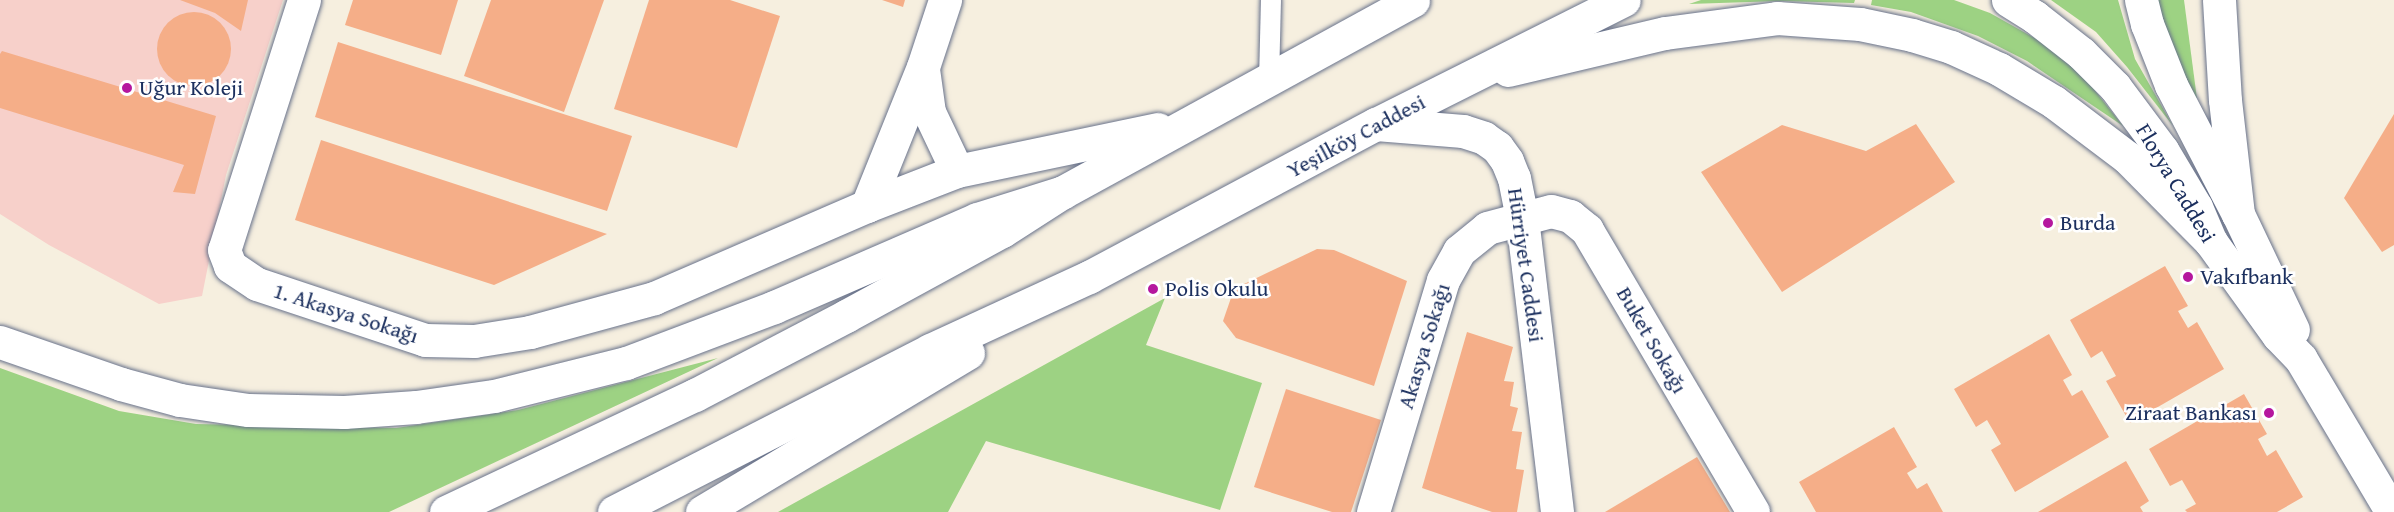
<!DOCTYPE html>
<meta charset="utf-8">
<style>
body{margin:0}
#map{position:relative;width:2394px;height:512px;overflow:hidden;background:#f6efdf;font-family:"Gentium Book Plus",serif}
div>[style]{position:absolute}
.built>*{inset:0;background:#f7d0ca}
.green>*{inset:0;background:#9dd283}
.building>*{inset:0;background:#f5ae88}
.round{border-radius:50%}
.roads{filter:drop-shadow(0 0 2px #68728b) drop-shadow(0 0 2px #68728b)}
.service>*{height:20px;margin:-10px;padding:0 10px;transform-origin:10px;border-radius:10px;background:#fff}
.minor>*{height:33px;margin:-16.5px;padding:0 16.5px;transform-origin:16.5px;border-radius:16.5px;background:#fff}
.tertiary>*{height:33px;margin:-16.5px;padding:0 16.5px;transform-origin:16.5px;border-radius:16.5px;background:#fff}
.secondary>*{height:33px;margin:-16.5px;padding:0 16.5px;transform-origin:16.5px;border-radius:16.5px;background:#fff}
.trunk>*{height:33px;margin:-16.5px;padding:0 16.5px;transform-origin:16.5px;border-radius:16.5px;background:#fff}
.dots>*{width:16px;height:16px;translate:-50% -50%;box-sizing:border-box;border:3px solid #fff;border-radius:50%}
span{translate:-50% -50%;white-space:nowrap;text-align:center;line-height:1.15;-webkit-text-stroke:5px #fff;paint-order:stroke}
.poi-label{font-size:22px;color:#1b2f5e}
.left{translate:0 -50%;text-align:left}
.right{translate:-100% -50%;text-align:right}
.street-label{font-size:22px;color:#1b2f5e}
</style>
<div id="map">
<div class="built">
<i style="clip-path:polygon(0 0,283px 0,226px 175px,202px 296px,159px 304px,49px 245px,0 214px)"></i>
</div>
<div class="green">
<i style="clip-path:polygon(1701px 0,1855px 0,1854px 3px,1782px 1px,1689px 4px)"></i>
<i style="clip-path:polygon(1872px 0,1954px 0,1990px 13px,2040px 41px,2085px 78px,2123px 126px,2027px 61px,1978px 36px,1911px 12px,1871px 5px)"></i>
<i style="clip-path:polygon(2051px 0,2118px 0,2135px 59px,2173px 126px,2127px 67px,2096px 32px)"></i>
<i style="clip-path:polygon(2154px 0,2184px 0,2197px 99px,2179px 73px)"></i>
<i style="clip-path:polygon(1165px 298px,1146px 345px,1262px 383px,1220px 510px,986px 441px,948px 512px,778px 512px)"></i>
<i style="clip-path:polygon(718px 358px,389px 512px,0 512px,0 368px,119px 411px,196px 424px,396px 428px,518px 410px)"></i>
</div>
<div class="building">
<i style="clip-path:polygon(180px 0,248px 0,241px 31px,215px 13px)"></i>
<i style="clip-path:polygon(353px 0,458px 0,441px 55px,345px 25px)"></i>
<i style="clip-path:polygon(491px 0,604px 0,564px 112px,464px 76px)"></i>
<i style="clip-path:polygon(649px 0,730px 0,780px 16px,737px 148px,614px 109px)"></i>
<i style="clip-path:polygon(882px 0,905px 0,903px 7px)"></i>
<i class="round" style="left:157px;top:12px;width:74px;height:74px"></i>
<i style="clip-path:polygon(338px 42px,632px 136px,607px 211px,315px 117px)"></i>
<i style="clip-path:polygon(2px 51px,216px 116px,195px 194px,173px 192px,184px 165px,0 108px,0 54px)"></i>
<i style="clip-path:polygon(2394px 114px,2394px 245px,2382px 252px,2344px 198px)"></i>
<i style="clip-path:polygon(1916px 124px,1955px 182px,1782px 292px,1701px 172px,1782px 125px,1866px 151px)"></i>
<i style="clip-path:polygon(321px 140px,607px 234px,494px 285px,295px 220px)"></i>
<i style="clip-path:polygon(1317px 249px,1334px 250px,1407px 281px,1374px 386px,1236px 338px,1223px 321px,1232px 295px,1240px 286px)"></i>
<i style="clip-path:polygon(2165px 266px,2188px 306px,2178px 311px,2188px 328px,2197px 322px,2224px 369px,2130px 423px,2106px 381px,2116px 376px,2102px 351px,2091px 358px,2070px 320px)"></i>
<i style="clip-path:polygon(1467px 332px,1513px 347px,1504px 381px,1514px 382px,1510px 406px,1518px 408px,1512px 431px,1522px 432px,1516px 469px,1524px 470px,1517px 512px,1492px 512px,1422px 488px)"></i>
<i style="clip-path:polygon(2049px 334px,2072px 375px,2063px 380px,2072px 396px,2082px 390px,2109px 437px,2015px 492px,1991px 450px,2001px 444px,1987px 420px,1976px 427px,1954px 389px)"></i>
<i style="clip-path:polygon(1286px 389px,1381px 420px,1351px 512px,1332px 512px,1254px 487px)"></i>
<i style="clip-path:polygon(2244px 394px,2267px 434px,2258px 439px,2267px 456px,2276px 450px,2303px 497px,2277px 512px,2187px 512px,2185px 510px,2196px 504px,2182px 480px,2170px 486px,2149px 449px)"></i>
<i style="clip-path:polygon(1894px 427px,1917px 467px,1907px 473px,1917px 489px,1927px 483px,1943px 512px,1816px 512px,1799px 482px)"></i>
<i style="clip-path:polygon(1697px 457px,1730px 512px,1605px 512px)"></i>
<i style="clip-path:polygon(2126px 461px,2149px 501px,2140px 507px,2143px 512px,2038px 512px)"></i>
</div>
<div class="roads">
<div class="service">
<i style="left:1269px;top:81px;width:81px;rotate:-88.6deg"></i>
</div>
<div class="minor">
<i style="left:304px;top:0;width:262px;rotate:107.7deg"></i>
<i style="left:224px;top:250px;width:17px;rotate:69deg"></i>
<i style="left:230px;top:266px;width:32px;rotate:34deg"></i>
<i style="left:257px;top:284px;width:177px;rotate:18.4deg"></i>
<i style="left:425px;top:340px;width:49px;rotate:1.2deg"></i>
<i style="left:474px;top:341px;width:57px;rotate:-9.1deg"></i>
<i style="left:530px;top:332px;width:129px;rotate:-15.3deg"></i>
<i style="left:654px;top:298px;width:232px;rotate:-23.4deg"></i>
<i style="left:1373px;top:512px;width:242px;rotate:-73.2deg"></i>
<i style="left:1443px;top:280px;width:33px;rotate:-61deg"></i>
<i style="left:1459px;top:251px;width:36px;rotate:-39deg"></i>
<i style="left:1487px;top:228px;width:66px;rotate:-14.9deg"></i>
<i style="left:1551px;top:211px;width:20px;rotate:15deg"></i>
<i style="left:1570px;top:216px;width:22px;rotate:39deg"></i>
<i style="left:1587px;top:230px;width:327px;rotate:59.5deg"></i>
</div>
<div class="tertiary">
<i style="left:923px;top:69px;width:43px;rotate:82.1deg"></i>
<i style="left:929px;top:112px;width:65px;rotate:64.6deg"></i>
<i style="left:867px;top:206px;width:150px;rotate:-68.1deg"></i>
<i style="left:923px;top:67px;width:71px;rotate:-71.8deg"></i>
</div>
<div class="secondary">
<i style="left:2008px;top:0;width:32px;rotate:32deg"></i>
<i style="left:2035px;top:17px;width:58px;rotate:38deg"></i>
<i style="left:2081px;top:53px;width:48px;rotate:45deg"></i>
<i style="left:2115px;top:87px;width:79px;rotate:53.3deg"></i>
<i style="left:2162px;top:150px;width:66px;rotate:59.2deg"></i>
<i style="left:2196px;top:207px;width:38px;rotate:67deg"></i>
<i style="left:2211px;top:242px;width:115px;rotate:54.2deg"></i>
<i style="left:2278px;top:335px;width:33px;rotate:46deg"></i>
<i style="left:2301px;top:359px;width:178px;rotate:59.3deg"></i>
<i style="left:2141px;top:0;width:25px;rotate:76deg"></i>
<i style="left:2147px;top:24px;width:66px;rotate:68.5deg"></i>
<i style="left:2171px;top:85px;width:145px;rotate:62.6deg"></i>
<i style="left:2238px;top:214px;width:128px;rotate:64.6deg"></i>
<i style="left:1376px;top:124px;width:87px;rotate:4.6deg"></i>
<i style="left:1463px;top:131px;width:22px;rotate:18deg"></i>
<i style="left:1484px;top:138px;width:16px;rotate:35deg"></i>
<i style="left:1497px;top:147px;width:17px;rotate:54deg"></i>
<i style="left:1507px;top:161px;width:18px;rotate:68deg"></i>
<i style="left:1514px;top:178px;width:41px;rotate:78.7deg"></i>
<i style="left:1522px;top:218px;width:296px;rotate:83.2deg"></i>
</div>
<div class="trunk">
<i style="left:2219px;top:0;width:100px;rotate:86.6deg"></i>
<i style="left:2225px;top:100px;width:115px;rotate:83.5deg"></i>
<i style="left:1508px;top:70px;width:161px;rotate:-13.3deg"></i>
<i style="left:1665px;top:33px;width:113px;rotate:-7.6deg"></i>
<i style="left:1777px;top:18px;width:83px;rotate:4.1deg"></i>
<i style="left:1860px;top:24px;width:53px;rotate:11.9deg"></i>
<i style="left:1912px;top:35px;width:41px;rotate:17.1deg"></i>
<i style="left:1951px;top:47px;width:53px;rotate:24.6deg"></i>
<i style="left:1999px;top:69px;width:64px;rotate:31deg"></i>
<i style="left:2054px;top:102px;width:93px;rotate:37.1deg"></i>
<i style="left:2128px;top:158px;width:118px;rotate:45.3deg"></i>
<i style="left:867px;top:206px;width:97px;rotate:-21.3deg"></i>
<i style="left:957px;top:171px;width:205px;rotate:-11.8deg"></i>
<i style="left:0;top:342px;width:128px;rotate:19.1deg"></i>
<i style="left:121px;top:384px;width:61px;rotate:15.2deg"></i>
<i style="left:180px;top:400px;width:69px;rotate:8.4deg"></i>
<i style="left:248px;top:410px;width:96px;rotate:1.2deg"></i>
<i style="left:344px;top:412px;width:72px;rotate:-4deg"></i>
<i style="left:416px;top:407px;width:79px;rotate:-8deg"></i>
<i style="left:494px;top:396px;width:136px;rotate:-14deg"></i>
<i style="left:626px;top:363px;width:158px;rotate:-20.7deg"></i>
<i style="left:774px;top:307px;width:221px;rotate:-23.4deg"></i>
<i style="left:977px;top:219px;width:90px;rotate:-17.4deg"></i>
<i style="left:446px;top:512px;width:275px;rotate:-25.2deg"></i>
<i style="left:695px;top:395px;width:170px;rotate:-27.6deg"></i>
<i style="left:846px;top:316px;width:178px;rotate:-28.6deg"></i>
<i style="left:1002px;top:231px;width:72px;rotate:-32.6deg"></i>
<i style="left:1063px;top:192px;width:399px;rotate:-28.7deg"></i>
<i style="left:614px;top:512px;width:355px;rotate:-27.1deg"></i>
<i style="left:930px;top:350px;width:175px;rotate:-24.7deg"></i>
<i style="left:1089px;top:277px;width:325px;rotate:-28.1deg"></i>
<i style="left:1376px;top:124px;width:277px;rotate:-26.6deg"></i>
<i style="left:702px;top:512px;width:310px;rotate:-30.9deg"></i>
</div>
</div>
<div class="dots">
<i style="left:127px;top:88px;background:#b5179e"></i>
<i style="left:2048px;top:223px;background:#b5179e"></i>
<i style="left:2188px;top:277px;background:#b5179e"></i>
<i style="left:1153px;top:289px;background:#b5179e"></i>
<i style="left:2269px;top:413px;background:#b5179e"></i>
</div>
<div class="poi-label">
<span class="left" style="left:139px;top:88px">Uğur Koleji</span>
<span class="left" style="left:2060px;top:223px">Burda</span>
<span class="left" style="left:2200px;top:277px">Vakıfbank</span>
<span class="left" style="left:1165px;top:289px">Polis Okulu</span>
<span class="right" style="left:2257px;top:413px">Ziraat Bankası</span>
</div>
<div class="street-label">
<span style="left:1356px;top:136px;rotate:-28deg">Yeşilköy Caddesi</span>
<span style="left:2176px;top:183px;rotate:59deg">Florya Caddesi</span>
<span style="left:1526px;top:265px;rotate:82deg">Hürriyet Caddesi</span>
<span style="left:346px;top:313px;rotate:18deg">1. Akasya Sokağı</span>
<span style="left:1652px;top:340px;rotate:60deg">Buket Sokağı</span>
<span style="left:1424px;top:346px;rotate:-73deg">Akasya Sokağı</span>
</div>
</div>
